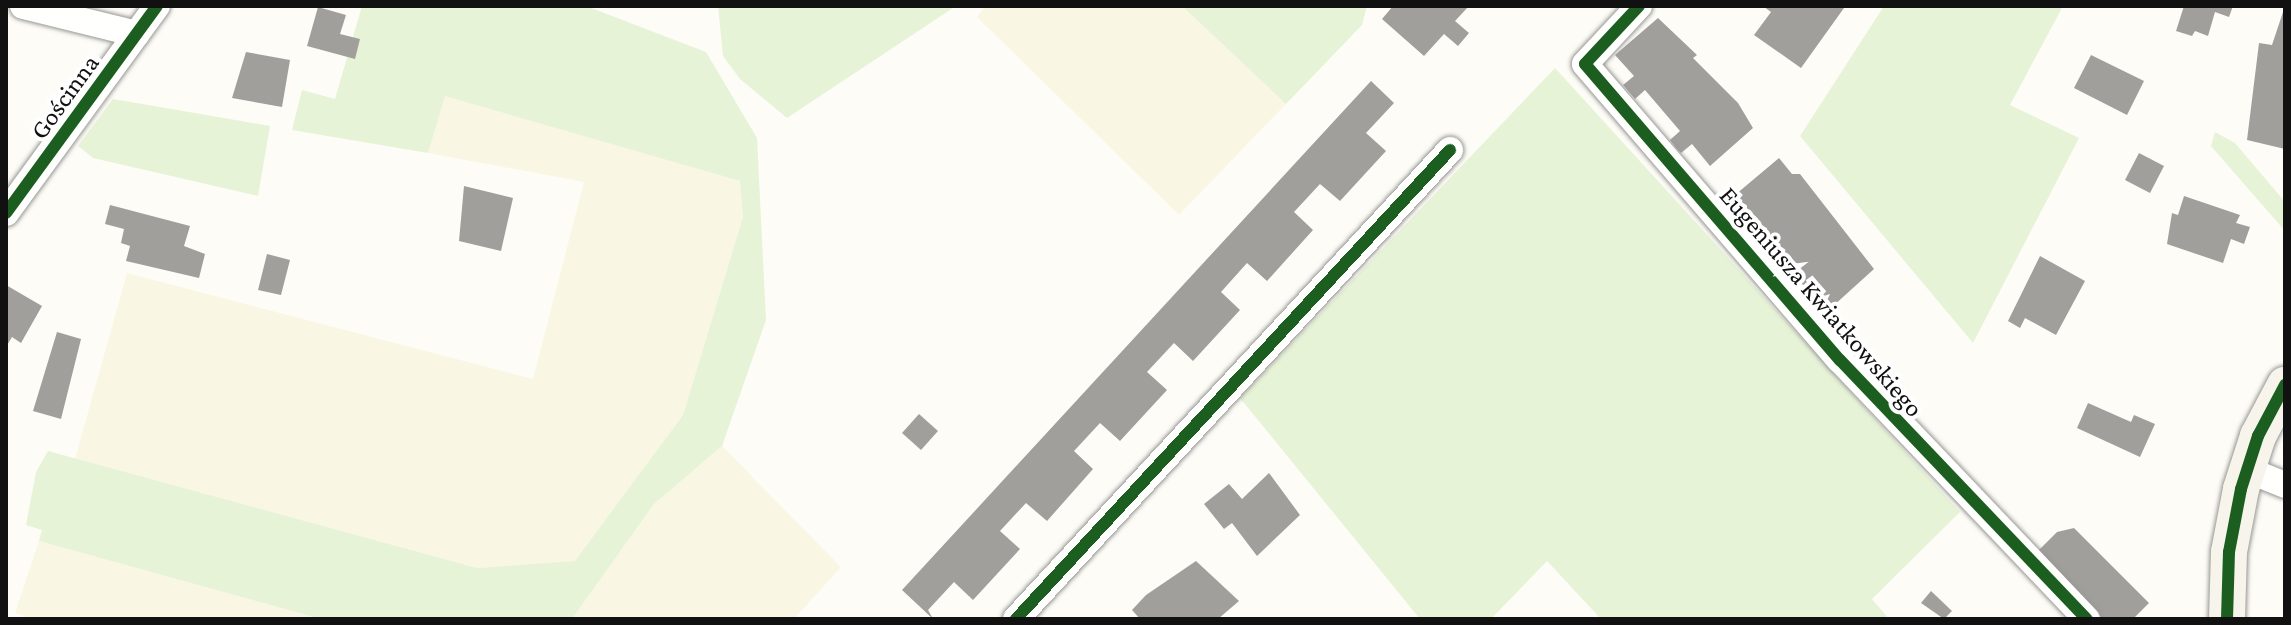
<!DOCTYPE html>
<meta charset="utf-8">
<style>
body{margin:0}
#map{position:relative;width:2291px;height:625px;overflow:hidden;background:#fdfcf7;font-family:"Crimson Pro",serif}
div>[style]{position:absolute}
.farmland>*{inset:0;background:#f9f7e4}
.green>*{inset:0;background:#e7f3d7}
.building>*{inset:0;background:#a19f9c}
.roads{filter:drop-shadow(0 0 2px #979795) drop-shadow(0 0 2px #979795)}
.street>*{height:26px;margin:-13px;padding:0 13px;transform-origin:13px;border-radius:13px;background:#fffffe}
.secondary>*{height:36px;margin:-18px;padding:0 18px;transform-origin:18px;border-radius:18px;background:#f6f4eb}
.cycleway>*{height:12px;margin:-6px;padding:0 6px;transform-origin:6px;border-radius:6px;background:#1b5e20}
span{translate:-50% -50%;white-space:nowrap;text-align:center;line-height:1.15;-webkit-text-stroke:8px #fff;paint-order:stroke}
.street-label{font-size:26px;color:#111}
.frame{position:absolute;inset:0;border:8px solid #111;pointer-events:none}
</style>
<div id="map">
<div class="farmland">
<i style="clip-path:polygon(985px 6px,1182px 6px,1286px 104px,1179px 215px,977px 17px)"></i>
<i style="clip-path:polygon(444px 95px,740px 181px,743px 217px,683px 415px,575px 562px,477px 568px,75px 459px,127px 273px,533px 379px,584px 182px,428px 153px)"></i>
<i style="clip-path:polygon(722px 446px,841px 567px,794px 619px,572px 619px,654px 504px)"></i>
<i style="clip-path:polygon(39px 541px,321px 619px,32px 619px,15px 613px)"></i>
</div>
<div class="green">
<i style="clip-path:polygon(362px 6px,586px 6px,706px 52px,757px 138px,766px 320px,722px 446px,654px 504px,572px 619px,321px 619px,39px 541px,42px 530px,26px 525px,36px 472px,48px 451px,477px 568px,575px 561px,683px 415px,743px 217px,740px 181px,445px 96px,428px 153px,292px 130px,302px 90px,335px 99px)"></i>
<i style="clip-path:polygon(718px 6px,956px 6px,787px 118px,740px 79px,723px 56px)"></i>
<i style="clip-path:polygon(1182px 6px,1367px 6px,1362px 25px,1286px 104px)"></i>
<i style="clip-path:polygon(1884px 6px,2063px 6px,2010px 105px,2079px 138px,1973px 343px,1800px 136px)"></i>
<i style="clip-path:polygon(1555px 68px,1960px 512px,1872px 599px,1889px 619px,1601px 619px,1547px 561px,1491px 619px,1420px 619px,1240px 398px)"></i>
<i style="clip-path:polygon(113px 99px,270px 126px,258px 196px,93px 158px,78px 146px)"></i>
<i style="clip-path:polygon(2215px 132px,2235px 143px,2285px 202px,2285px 231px,2211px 146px)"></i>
</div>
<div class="building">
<i style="clip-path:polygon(1393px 6px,1469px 6px,1455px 21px,1469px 33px,1458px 46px,1444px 34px,1424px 56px,1382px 19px)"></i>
<i style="clip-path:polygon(1763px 6px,1841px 6px,1844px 8px,1801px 68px,1754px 35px,1771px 12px)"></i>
<i style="clip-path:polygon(2184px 6px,2233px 6px,2229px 17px,2215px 12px,2208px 36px,2195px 31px,2192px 36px,2176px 31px)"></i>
<i style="clip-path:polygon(2285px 6px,2285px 149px,2247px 140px,2259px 43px,2272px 45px)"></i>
<i style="clip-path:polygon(318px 7px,346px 15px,340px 34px,360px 39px,355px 59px,307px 46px)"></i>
<i style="clip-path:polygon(1658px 18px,1697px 55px,1693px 58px,1738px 103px,1753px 128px,1710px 166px,1692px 144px,1681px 153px,1676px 148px,1670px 140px,1680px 131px,1645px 90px,1635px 99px,1623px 85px,1634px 76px,1615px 55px)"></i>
<i style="clip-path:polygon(246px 52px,290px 60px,282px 107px,232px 98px)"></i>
<i style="clip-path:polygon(2091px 55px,2144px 81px,2127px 115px,2074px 88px)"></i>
<i style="clip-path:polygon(1371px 81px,1394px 103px,1366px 133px,1386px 151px,1340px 201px,1320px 184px,1294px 212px,1313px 230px,1267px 281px,1247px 263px,1221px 292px,1240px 310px,1193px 361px,1174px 343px,1147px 372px,1167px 390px,1120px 441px,1100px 423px,1074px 451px,1093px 469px,1047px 521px,1026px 503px,1000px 531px,1020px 549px,973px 600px,954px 582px,928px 610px,933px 619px,902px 590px)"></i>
<i style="clip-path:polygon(2139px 153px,2164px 166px,2150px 193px,2125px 180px)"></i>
<i style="clip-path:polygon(1779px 158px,1792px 174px,1800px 174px,1874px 269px,1832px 307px,1813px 285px,1803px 294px,1792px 281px,1802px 272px,1766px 230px,1756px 239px,1744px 226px,1754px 217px,1735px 195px)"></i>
<i style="clip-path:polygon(464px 186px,513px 198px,501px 251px,459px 241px)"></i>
<i style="clip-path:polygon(2184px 196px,2240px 215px,2236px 223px,2250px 227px,2244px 244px,2231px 239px,2223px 263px,2167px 244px,2172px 213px,2178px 215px)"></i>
<i style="clip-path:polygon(110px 205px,190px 226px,184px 246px,205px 254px,199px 278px,126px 261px,130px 246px,121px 243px,124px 229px,105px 224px)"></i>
<i style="clip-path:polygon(267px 254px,290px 260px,281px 295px,258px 290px)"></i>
<i style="clip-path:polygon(2040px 256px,2085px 281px,2056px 335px,2025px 318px,2020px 328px,2008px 321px)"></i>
<i style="clip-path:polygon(6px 285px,42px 306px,21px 343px,12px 337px,6px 347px)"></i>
<i style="clip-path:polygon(57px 332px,81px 339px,61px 419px,33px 411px)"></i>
<i style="clip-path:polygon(2088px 403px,2131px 422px,2134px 415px,2155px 424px,2140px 457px,2077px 428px)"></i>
<i style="clip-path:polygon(919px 414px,938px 431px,921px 450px,902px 433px)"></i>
<i style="clip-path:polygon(1269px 473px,1300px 515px,1257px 556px,1232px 523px,1224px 529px,1204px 504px,1229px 484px,1242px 499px)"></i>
<i style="clip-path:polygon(2074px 528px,2149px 603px,2133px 619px,2103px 619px,2038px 551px,2057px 532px)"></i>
<i style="clip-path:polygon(1196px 561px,1239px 601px,1218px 619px,1140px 619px,1132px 610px,1146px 595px)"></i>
<i style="clip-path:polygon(1931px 591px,1952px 611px,1944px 619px,1921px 603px)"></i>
</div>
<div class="roads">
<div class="street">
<i style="left:23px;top:6px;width:117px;rotate:13.8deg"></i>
<i style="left:1639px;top:6px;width:79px;rotate:133deg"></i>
<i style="left:1585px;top:64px;width:391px;rotate:49.3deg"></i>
<i style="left:1840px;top:360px;width:358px;rotate:46.4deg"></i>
<i style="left:6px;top:213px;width:256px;rotate:-53.9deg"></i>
<i style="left:2248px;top:470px;width:40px;rotate:22deg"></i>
<i style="left:1016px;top:619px;width:639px;rotate:-47.22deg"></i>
</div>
<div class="secondary">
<i style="left:2227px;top:619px;width:67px;rotate:-88.3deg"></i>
<i style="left:2229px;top:552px;width:64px;rotate:-79.2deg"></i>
<i style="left:2241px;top:489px;width:56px;rotate:-72.2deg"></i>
<i style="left:2258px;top:436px;width:58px;rotate:-62.1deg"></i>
</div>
</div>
<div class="cycleway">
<i style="left:1639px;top:6px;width:79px;rotate:133deg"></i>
<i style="left:1585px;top:64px;width:391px;rotate:49.3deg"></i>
<i style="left:1840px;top:360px;width:358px;rotate:46.4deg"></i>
<i style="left:6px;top:213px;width:256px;rotate:-53.9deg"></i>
<i style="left:1016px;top:619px;width:639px;rotate:-47.22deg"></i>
<i style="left:2227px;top:619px;width:67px;rotate:-88.3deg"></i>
<i style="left:2229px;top:552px;width:64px;rotate:-79.2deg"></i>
<i style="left:2241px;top:489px;width:56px;rotate:-72.2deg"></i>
<i style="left:2258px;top:436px;width:58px;rotate:-62.1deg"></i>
</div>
<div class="street-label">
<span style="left:65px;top:97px;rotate:-54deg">Gościnna</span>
<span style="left:1821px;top:302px;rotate:49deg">Eugeniusza Kwiatkowskiego</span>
</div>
<div class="frame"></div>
</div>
